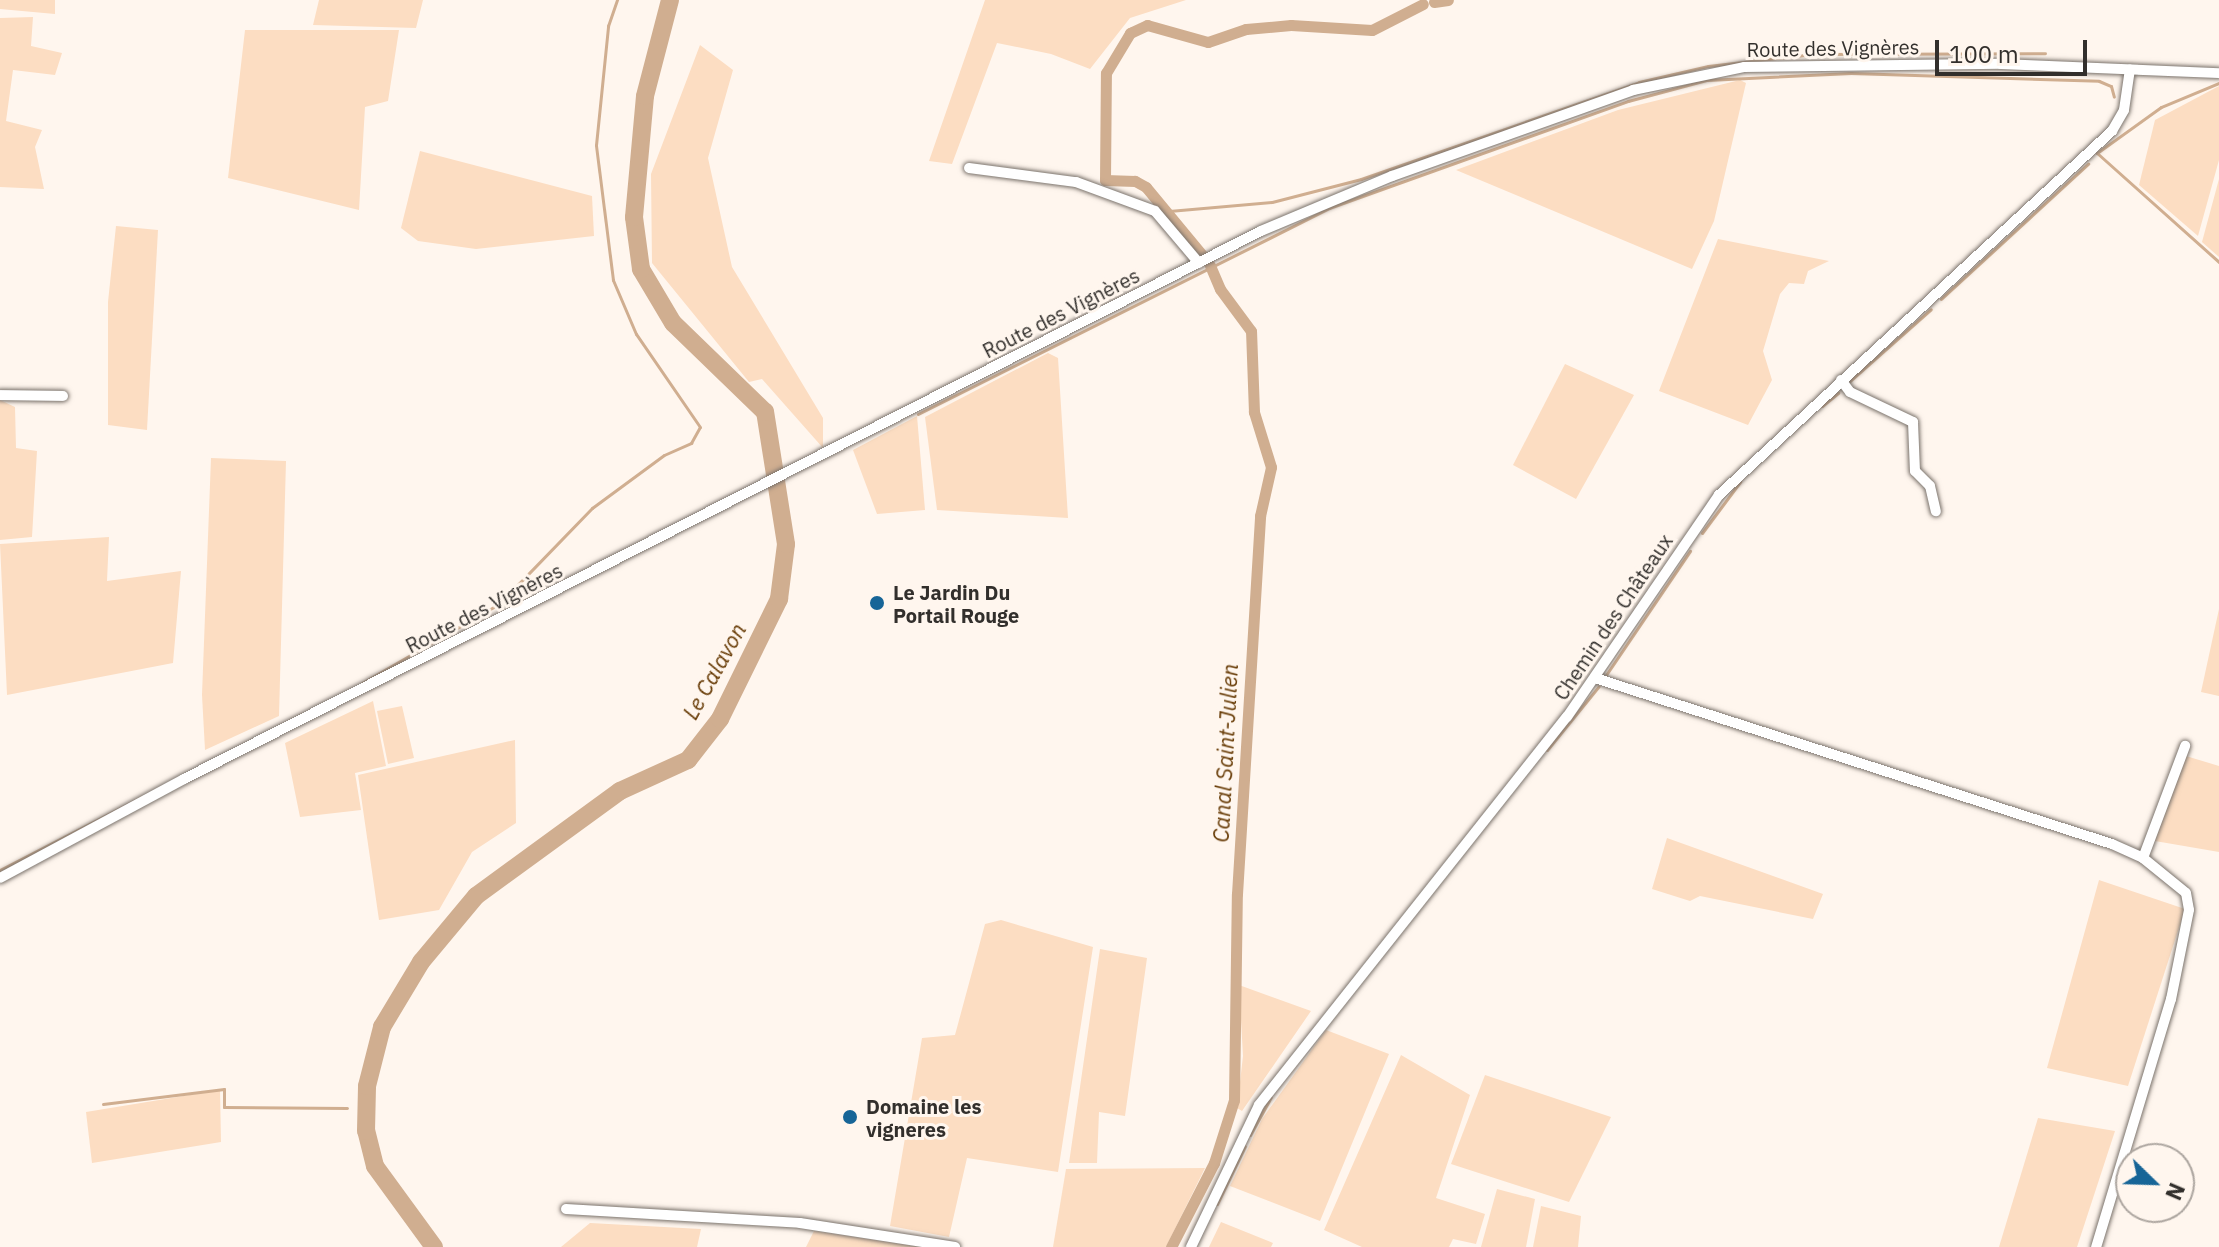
<!DOCTYPE html>
<meta charset="utf-8">
<style>
body{margin:0}
#map{position:relative;width:2219px;height:1247px;overflow:hidden;background:#fff6ee;font-family:"IBM Plex Sans",sans-serif}
div>[style]{position:absolute}
.green>*{inset:0;background:#fcddc2}
.stream>*{height:3px;margin:-1.5px;padding:0 1.5px;transform-origin:1.5px;border-radius:1.5px;background:#d0ae90}
.canal>*{height:11px;margin:-5.5px;padding:0 5.5px;transform-origin:5.5px;border-radius:5.5px;background:#d0ae90}
.river>*{height:18px;margin:-9px;padding:0 9px;transform-origin:9px;border-radius:9px;background:#d0ae90}
.roads{filter:drop-shadow(0 0 2px #7b736c) drop-shadow(0 0 2px #7b736c)}
.minor>*{height:10px;margin:-5px;padding:0 5px;transform-origin:5px;border-radius:5px;background:#fff}
.dots>*{width:22px;height:22px;translate:-50% -50%;box-sizing:border-box;border:4px solid #fff6ee;border-radius:50%}
span{translate:-50% -50%;white-space:nowrap;text-align:center;line-height:1.15;-webkit-text-stroke:6px #fff6ee;paint-order:stroke}
.street-label{font-size:20px;color:#322f2c}
.poi-label{font-size:20px;color:#322f2c;font-weight:700}
.left{translate:0 -50%;text-align:left}
.water-label{font-size:22px;color:#693d08;font-style:italic}
.north{position:absolute;left:2115px;top:1143px;width:80px;height:80px;box-sizing:border-box;background:#fff6ee;border:2px solid #ada6a0;border-radius:50%;rotate:113deg;font-size:22px;font-weight:700;line-height:32px;text-align:center;color:#322f2c}
.north::after{content:'';display:block;margin:auto;width:28px;height:36px;background:#176597;clip-path:polygon(50% 0,100% 100%,50% 72%,0 100%)}
.scale{position:absolute;left:1935px;top:40px;width:152px;height:36px;box-sizing:border-box;border:4px solid #322f2c;border-top:0;padding-left:10px;font-size:24px;line-height:28px;white-space:nowrap;color:#322f2c;-webkit-text-stroke:6px #fff6ee;paint-order:stroke}
</style>
<div id="map">
<div class="green">
<i style="clip-path:polygon(0 0,55px 0,55px 14px,0 9px)"></i>
<i style="clip-path:polygon(319px 0,423px 0,416px 28px,313px 25px)"></i>
<i style="clip-path:polygon(985px 0,1186px 0,1130px 18px,1090px 69px,1051px 54px,997px 43px,952px 164px,929px 161px)"></i>
<i style="clip-path:polygon(33px 17px,31px 46px,62px 53px,55px 75px,13px 70px,6px 121px,42px 130px,35px 147px,44px 189px,0 187px,0 18px)"></i>
<i style="clip-path:polygon(245px 30px,399px 30px,388px 101px,365px 107px,359px 210px,228px 178px)"></i>
<i style="clip-path:polygon(700px 45px,733px 70px,708px 158px,732px 267px,823px 418px,823px 448px,762px 379px,749px 382px,652px 263px,651px 174px)"></i>
<i style="clip-path:polygon(1740px 80px,1746px 83px,1714px 221px,1692px 269px,1456px 170px,1618px 110px)"></i>
<i style="clip-path:polygon(2219px 86px,2219px 160px,2198px 236px,2139px 185px,2155px 120px)"></i>
<i style="clip-path:polygon(420px 151px,592px 196px,594px 236px,476px 249px,418px 241px,401px 228px)"></i>
<i style="clip-path:polygon(2219px 179px,2219px 257px,2202px 242px)"></i>
<i style="clip-path:polygon(116px 226px,158px 230px,147px 430px,108px 425px,108px 302px)"></i>
<i style="clip-path:polygon(1718px 239px,1829px 261px,1808px 271px,1804px 284px,1789px 283px,1780px 294px,1763px 351px,1772px 380px,1748px 425px,1659px 391px)"></i>
<i style="clip-path:polygon(1048px 353px,1058px 358px,1068px 518px,937px 510px,925px 417px)"></i>
<i style="clip-path:polygon(1565px 364px,1634px 395px,1576px 499px,1513px 465px)"></i>
<i style="clip-path:polygon(0 400px,15px 407px,16px 448px,37px 451px,32px 537px,0 540px)"></i>
<i style="clip-path:polygon(917px 416px,925px 510px,877px 514px,853px 450px)"></i>
<i style="clip-path:polygon(211px 458px,286px 461px,279px 716px,205px 750px,202px 695px)"></i>
<i style="clip-path:polygon(109px 537px,107px 581px,181px 571px,173px 663px,7px 695px,0 544px)"></i>
<i style="clip-path:polygon(2219px 609px,2219px 696px,2201px 692px)"></i>
<i style="clip-path:polygon(373px 701px,386px 766px,355px 773px,361px 810px,300px 817px,285px 743px)"></i>
<i style="clip-path:polygon(402px 706px,414px 758px,388px 764px,377px 711px)"></i>
<i style="clip-path:polygon(515px 740px,516px 823px,472px 852px,439px 910px,379px 920px,358px 775px)"></i>
<i style="clip-path:polygon(2186px 756px,2219px 766px,2219px 852px,2155px 841px)"></i>
<i style="clip-path:polygon(1667px 838px,1823px 894px,1813px 919px,1700px 896px,1690px 901px,1652px 889px)"></i>
<i style="clip-path:polygon(2099px 880px,2185px 909px,2128px 1086px,2047px 1068px)"></i>
<i style="clip-path:polygon(1001px 920px,1093px 947px,1058px 1172px,967px 1158px,949px 1237px,890px 1226px,922px 1038px,955px 1035px,985px 924px)"></i>
<i style="clip-path:polygon(1100px 949px,1147px 958px,1125px 1116px,1099px 1112px,1097px 1163px,1069px 1163px)"></i>
<i style="clip-path:polygon(1239px 985px,1311px 1011px,1242px 1111px,1237px 1108px,1243px 1056px)"></i>
<i style="clip-path:polygon(1326px 1030px,1389px 1054px,1320px 1221px,1230px 1186px,1262px 1119px)"></i>
<i style="clip-path:polygon(1401px 1055px,1470px 1095px,1436px 1198px,1485px 1214px,1476px 1244px,1453px 1239px,1449px 1247px,1362px 1247px,1324px 1230px)"></i>
<i style="clip-path:polygon(1485px 1075px,1611px 1117px,1569px 1202px,1451px 1164px)"></i>
<i style="clip-path:polygon(220px 1090px,221px 1142px,92px 1163px,86px 1112px)"></i>
<i style="clip-path:polygon(2038px 1118px,2115px 1131px,2077px 1247px,1999px 1247px)"></i>
<i style="clip-path:polygon(1205px 1168px,1166px 1247px,1053px 1247px,1066px 1169px)"></i>
<i style="clip-path:polygon(1497px 1189px,1535px 1199px,1526px 1247px,1481px 1247px)"></i>
<i style="clip-path:polygon(1541px 1206px,1581px 1216px,1578px 1247px,1533px 1247px)"></i>
<i style="clip-path:polygon(1221px 1222px,1273px 1243px,1271px 1247px,1209px 1247px)"></i>
<i style="clip-path:polygon(590px 1223px,701px 1229px,697px 1247px,561px 1247px)"></i>
<i style="clip-path:polygon(814px 1231px,920px 1247px,806px 1247px)"></i>
</div>
<div class="stream">
<i style="left:2219px;top:83px;width:63px;rotate:157.5deg"></i>
<i style="left:2161px;top:107px;width:79px;rotate:144.3deg"></i>
<i style="left:2097px;top:153px;width:164px;rotate:41.8deg"></i>
<i style="left:1169px;top:211px;width:103px;rotate:-5deg"></i>
<i style="left:1272px;top:202px;width:92px;rotate:-14.5deg"></i>
<i style="left:1361px;top:179px;width:294px;rotate:-19.2deg"></i>
<i style="left:1639px;top:82px;width:71px;rotate:-13.1deg"></i>
<i style="left:1708px;top:66px;width:107px;rotate:-6.5deg"></i>
<i style="left:1814px;top:54px;width:231px;rotate:-0.2deg"></i>
<i style="left:1941px;top:299px;width:200px;rotate:-42.6deg"></i>
<i style="left:1850px;top:381px;width:108px;rotate:-41.6deg"></i>
<i style="left:1822px;top:406px;width:21px;rotate:-39deg"></i>
<i style="left:918px;top:414px;width:460px;rotate:-26.6deg"></i>
<i style="left:1329px;top:208px;width:318px;rotate:-19.7deg"></i>
<i style="left:1628px;top:101px;width:82px;rotate:-14.9deg"></i>
<i style="left:1707px;top:80px;width:144px;rotate:-2.8deg"></i>
<i style="left:1851px;top:73px;width:248px;rotate:1.8deg"></i>
<i style="left:2099px;top:81px;width:13px;rotate:23deg"></i>
<i style="left:2111px;top:86px;width:11px;rotate:75deg"></i>
<i style="left:1702px;top:533px;width:64px;rotate:-53.3deg"></i>
<i style="left:1606px;top:675px;width:150px;rotate:-55.9deg"></i>
<i style="left:362px;top:683px;width:158px;rotate:-30deg"></i>
<i style="left:499px;top:604px;width:134px;rotate:-45.9deg"></i>
<i style="left:592px;top:508px;width:89px;rotate:-36.4deg"></i>
<i style="left:664px;top:455px;width:30px;rotate:-24deg"></i>
<i style="left:691px;top:443px;width:18px;rotate:-61deg"></i>
<i style="left:700px;top:427px;width:113px;rotate:-124.5deg"></i>
<i style="left:636px;top:334px;width:59px;rotate:-113.1deg"></i>
<i style="left:613px;top:280px;width:136px;rotate:-97.2deg"></i>
<i style="left:596px;top:145px;width:120px;rotate:-84.2deg"></i>
<i style="left:608px;top:26px;width:28px;rotate:-71deg"></i>
<i style="left:1547px;top:750px;width:82px;rotate:-50.9deg"></i>
<i style="left:0;top:870px;width:340px;rotate:-27.3deg"></i>
<i style="left:103px;top:1104px;width:122px;rotate:-7.1deg"></i>
<i style="left:224px;top:1089px;width:18px;rotate:90deg"></i>
<i style="left:224px;top:1107px;width:123px;rotate:0.5deg"></i>
<i style="left:1250px;top:1135px;width:43px;rotate:-61.1deg"></i>
<i style="left:1217px;top:1204px;width:64px;rotate:-64.2deg"></i>
</div>
<div class="canal">
<i style="left:1434px;top:2px;width:14px;rotate:-8deg"></i>
<i style="left:1203px;top:256px;width:89px;rotate:-129.6deg"></i>
<i style="left:1146px;top:187px;width:13px;rotate:-151deg"></i>
<i style="left:1135px;top:181px;width:30px;rotate:-178deg"></i>
<i style="left:1105px;top:180px;width:107px;rotate:-89.5deg"></i>
<i style="left:1106px;top:73px;width:47px;rotate:-59deg"></i>
<i style="left:1130px;top:33px;width:19px;rotate:-25deg"></i>
<i style="left:1147px;top:25px;width:63px;rotate:15.6deg"></i>
<i style="left:1208px;top:42px;width:40px;rotate:-18.9deg"></i>
<i style="left:1246px;top:29px;width:45px;rotate:-5.1deg"></i>
<i style="left:1291px;top:25px;width:81px;rotate:3.5deg"></i>
<i style="left:1372px;top:30px;width:57px;rotate:-27deg"></i>
<i style="left:1171px;top:1247px;width:94px;rotate:-62.9deg"></i>
<i style="left:1214px;top:1163px;width:66px;rotate:-72.4deg"></i>
<i style="left:1234px;top:1100px;width:206px;rotate:-89.2deg"></i>
<i style="left:1237px;top:894px;width:379px;rotate:-86.5deg"></i>
<i style="left:1260px;top:516px;width:50px;rotate:-77.3deg"></i>
<i style="left:1271px;top:467px;width:58px;rotate:-107.2deg"></i>
<i style="left:1254px;top:412px;width:81px;rotate:-92.1deg"></i>
<i style="left:1251px;top:331px;width:52px;rotate:-126.4deg"></i>
<i style="left:1220px;top:289px;width:26px;rotate:-113deg"></i>
</div>
<div class="river">
<i style="left:434px;top:1247px;width:100px;rotate:-126.1deg"></i>
<i style="left:375px;top:1166px;width:36px;rotate:-104deg"></i>
<i style="left:366px;top:1131px;width:45px;rotate:-88.7deg"></i>
<i style="left:367px;top:1086px;width:61px;rotate:-75.7deg"></i>
<i style="left:382px;top:1027px;width:76px;rotate:-59deg"></i>
<i style="left:421px;top:962px;width:86px;rotate:-50.2deg"></i>
<i style="left:476px;top:896px;width:178px;rotate:-36.1deg"></i>
<i style="left:620px;top:791px;width:75px;rotate:-24.5deg"></i>
<i style="left:688px;top:760px;width:52px;rotate:-52deg"></i>
<i style="left:720px;top:719px;width:134px;rotate:-63.8deg"></i>
<i style="left:779px;top:599px;width:55px;rotate:-82.7deg"></i>
<i style="left:786px;top:544px;width:134px;rotate:-99deg"></i>
<i style="left:765px;top:412px;width:128px;rotate:-135.9deg"></i>
<i style="left:673px;top:323px;width:63px;rotate:-120.7deg"></i>
<i style="left:641px;top:269px;width:52px;rotate:-97.7deg"></i>
<i style="left:634px;top:217px;width:121px;rotate:-84.8deg"></i>
<i style="left:645px;top:96px;width:99px;rotate:-75.4deg"></i>
</div>
<div class="roads">
<div class="minor">
<i style="left:969px;top:168px;width:108px;rotate:7.5deg"></i>
<i style="left:1076px;top:182px;width:84px;rotate:20.2deg"></i>
<i style="left:1155px;top:211px;width:68px;rotate:49.8deg"></i>
<i style="left:1841px;top:380px;width:15px;rotate:53deg"></i>
<i style="left:1850px;top:392px;width:70px;rotate:25.5deg"></i>
<i style="left:1913px;top:422px;width:49px;rotate:87.7deg"></i>
<i style="left:1915px;top:471px;width:21px;rotate:45deg"></i>
<i style="left:1930px;top:486px;width:26px;rotate:77deg"></i>
<i style="left:0;top:395px;width:63px;rotate:0.9deg"></i>
<i style="left:1595px;top:678px;width:543px;rotate:17.8deg"></i>
<i style="left:2112px;top:844px;width:34px;rotate:24deg"></i>
<i style="left:2143px;top:858px;width:55px;rotate:39.1deg"></i>
<i style="left:2186px;top:893px;width:17px;rotate:80deg"></i>
<i style="left:2189px;top:910px;width:91px;rotate:101.4deg"></i>
<i style="left:2171px;top:999px;width:259px;rotate:106.8deg"></i>
<i style="left:2143px;top:858px;width:120px;rotate:-69.4deg"></i>
<i style="left:0;top:878px;width:209px;rotate:-28.3deg"></i>
<i style="left:184px;top:779px;width:1208px;rotate:-26.97deg"></i>
<i style="left:1261px;top:231px;width:142px;rotate:-22.8deg"></i>
<i style="left:1392px;top:176px;width:256px;rotate:-19.6deg"></i>
<i style="left:1633px;top:90px;width:113px;rotate:-11.7deg"></i>
<i style="left:1744px;top:67px;width:257px;rotate:-0.7deg"></i>
<i style="left:2001px;top:64px;width:218px;rotate:2.4deg"></i>
<i style="left:566px;top:1209px;width:234px;rotate:3.4deg"></i>
<i style="left:800px;top:1223px;width:157px;rotate:8.8deg"></i>
<i style="left:1191px;top:1247px;width:157px;rotate:-64.4deg"></i>
<i style="left:1259px;top:1105px;width:495px;rotate:-51.6deg"></i>
<i style="left:1567px;top:717px;width:269px;rotate:-55.6deg"></i>
<i style="left:1719px;top:495px;width:536px;rotate:-42.81deg"></i>
<i style="left:2112px;top:131px;width:24px;rotate:-60deg"></i>
<i style="left:2124px;top:110px;width:41px;rotate:-81.7deg"></i>
</div>
</div>
<div class="dots">
<i style="left:877px;top:603px;background:#176597"></i>
<i style="left:850px;top:1117px;background:#176597"></i>
</div>
<div class="street-label">
<span style="left:1833px;top:48px;rotate:-1deg">Route des Vignères</span>
<span style="left:1061px;top:313px;rotate:-27deg">Route des Vignères</span>
<span style="left:484px;top:608px;rotate:-27deg">Route des Vignères</span>
<span style="left:1613px;top:617px;rotate:-56deg">Chemin des Châteaux</span>
</div>
<div class="poi-label">
<span class="left" style="left:893px;top:604px">Le Jardin Du<br>Portail Rouge</span>
<span class="left" style="left:866px;top:1118px">Domaine les<br>vigneres</span>
</div>
<div class="water-label">
<span style="left:714px;top:671px;rotate:-61deg">Le Calavon</span>
<span style="left:1225px;top:753px;rotate:-87deg">Canal Saint-Julien</span>
</div>
<div class="north">N</div>
<div class="scale">100 m</div>
</div>
